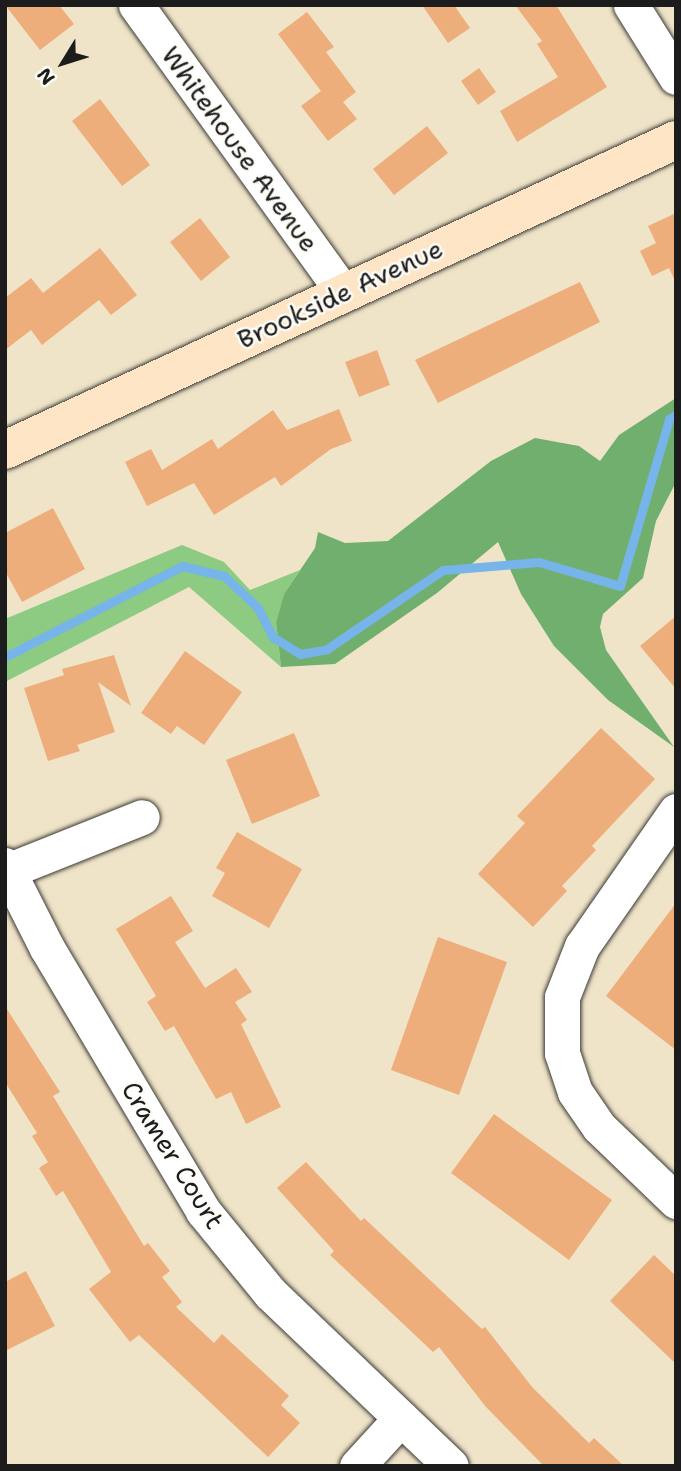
<!DOCTYPE html>
<style>
body{margin:0}
#map{position:relative;width:681px;height:1471px;overflow:hidden;background:#efe4c8;font-family:"Shantell Sans",sans-serif}
div>[style]{position:absolute}
.green>*{inset:0;background:#8ccb81}
.forest>*{inset:0;background:#71af6f}
.stream>*{height:9px;margin:-4.5px;padding:0 4.5px;transform-origin:4.5px;border-radius:4.5px;background:#76b4e9}
.building>*{inset:0;background:#eeae7c}
.roads{filter:drop-shadow(0 0 2px #3c3a36) drop-shadow(0 0 2px #3c3a36)}
.minor>*{height:35px;margin:-17.5px;padding:0 17.5px;transform-origin:17.5px;border-radius:17.5px;background:#fff}
.secondary>*{height:38px;margin:-19px;padding:0 19px;transform-origin:19px;border-radius:19px;background:#fde5c5}
span{translate:-50% -50%;white-space:nowrap;text-align:center;line-height:1.15;-webkit-text-stroke:5px #fdfcf7;paint-order:stroke}
.street-label{font-size:26px;color:#1c1c1c}
.frame{position:absolute;inset:0;border:7px solid #1c1c1c;pointer-events:none}
.north{position:absolute;left:28px;top:28px;width:70px;height:70px;-webkit-text-stroke:5px #fdfcf7;paint-order:stroke;rotate:232deg;font-size:19px;font-weight:700;line-height:28px;text-align:center;color:#1c1c1c}
.north::after{content:'';display:block;margin:auto;width:24px;height:32px;background:#1c1c1c;clip-path:polygon(50% 0,100% 100%,50% 72%,0 100%)}
</style>
<div id="map">
<div class="green">
<i style="clip-path:polygon(182px 545px,224px 562px,250px 590px,300px 570px,284px 594px,276px 622px,281px 667px,189px 587px,5px 682px,5px 619px)"></i>
</div>
<div class="forest">
<i style="clip-path:polygon(676px 398px,676px 482px,656px 521px,643px 578px,603px 614px,600px 627px,606px 650px,674px 747px,608px 700px,554px 646px,521px 594px,498px 542px,437px 593px,335px 664px,281px 667px,276px 622px,284px 594px,315px 548px,318px 532px,345px 543px,388px 541px,491px 461px,535px 438px,579px 446px,600px 461px,619px 435px)"></i>
</div>
<div class="stream">
<i style="left:5px;top:657px;width:199px;rotate:-27.2deg"></i>
<i style="left:182px;top:566px;width:43px;rotate:13.4deg"></i>
<i style="left:224px;top:576px;width:47px;rotate:43.3deg"></i>
<i style="left:258px;top:608px;width:33px;rotate:63deg"></i>
<i style="left:273px;top:637px;width:32px;rotate:32deg"></i>
<i style="left:300px;top:654px;width:27px;rotate:-10deg"></i>
<i style="left:327px;top:649px;width:140px;rotate:-34.3deg"></i>
<i style="left:443px;top:570px;width:96px;rotate:-4.8deg"></i>
<i style="left:539px;top:562px;width:84px;rotate:16.5deg"></i>
<i style="left:620px;top:586px;width:174px;rotate:-73.6deg"></i>
<i style="left:669px;top:419px;width:8px;rotate:-30deg"></i>
</div>
<div class="building">
<i style="clip-path:polygon(5px 5px,59px 5px,74px 24px,40px 50px)"></i>
<i style="clip-path:polygon(422px 5px,454px 5px,470px 28px,448px 43px)"></i>
<i style="clip-path:polygon(515px 5px,556px 5px,607px 87px,517px 142px,500px 111px,558px 77px,537px 44px,542px 41px)"></i>
<i style="clip-path:polygon(307px 12px,334px 47px,326px 52px,356px 92px,343px 102px,357px 119px,328px 141px,301px 106px,321px 91px,278px 34px)"></i>
<i style="clip-path:polygon(479px 68px,496px 92px,478px 105px,461px 81px)"></i>
<i style="clip-path:polygon(100px 99px,150px 165px,122px 186px,72px 121px)"></i>
<i style="clip-path:polygon(427px 126px,448px 153px,394px 195px,373px 169px)"></i>
<i style="clip-path:polygon(676px 213px,676px 283px,669px 268px,652px 276px,640px 251px,656px 243px,648px 226px)"></i>
<i style="clip-path:polygon(200px 218px,230px 257px,201px 281px,170px 242px)"></i>
<i style="clip-path:polygon(100px 248px,137px 295px,111px 315px,99px 300px,42px 345px,31px 330px,5px 350px,5px 298px,31px 278px,43px 293px)"></i>
<i style="clip-path:polygon(580px 282px,600px 322px,438px 403px,415px 360px)"></i>
<i style="clip-path:polygon(377px 350px,390px 385px,359px 397px,345px 362px)"></i>
<i style="clip-path:polygon(339px 409px,352px 441px,331px 449px,281px 486px,275px 477px,214px 515px,194px 483px,147px 506px,125px 462px,151px 449px,162px 470px,212px 439px,218px 449px,273px 410px,287px 430px)"></i>
<i style="clip-path:polygon(53px 508px,85px 569px,22px 602px,5px 571px,5px 533px)"></i>
<i style="clip-path:polygon(676px 616px,676px 689px,640px 646px)"></i>
<i style="clip-path:polygon(185px 651px,242px 692px,204px 745px,177px 726px,171px 734px,141px 713px)"></i>
<i style="clip-path:polygon(114px 655px,131px 706px,98px 682px,115px 732px,77px 745px,80px 751px,48px 761px,24px 688px,64px 675px,62px 669px)"></i>
<i style="clip-path:polygon(601px 728px,655px 779px,592px 846px,596px 850px,562px 886px,567px 891px,533px 927px,478px 874px,525px 823px,517px 816px)"></i>
<i style="clip-path:polygon(294px 733px,320px 796px,252px 824px,226px 760px)"></i>
<i style="clip-path:polygon(237px 832px,302px 869px,269px 928px,212px 896px,225px 873px,216px 868px)"></i>
<i style="clip-path:polygon(171px 896px,193px 931px,175px 942px,205px 988px,236px 968px,252px 992px,235px 1002px,247px 1020px,241px 1024px,281px 1107px,246px 1124px,231px 1092px,216px 1099px,174px 1026px,165px 1031px,147px 1002px,156px 996px,116px 929px)"></i>
<i style="clip-path:polygon(676px 903px,676px 1050px,606px 996px)"></i>
<i style="clip-path:polygon(438px 937px,507px 962px,459px 1095px,391px 1070px)"></i>
<i style="clip-path:polygon(5px 1006px,60px 1092px,53px 1096px,144px 1246px,148px 1243px,170px 1271px,162px 1277px,182px 1302px,176px 1307px,214px 1343px,222px 1334px,289px 1396px,281px 1405px,300px 1423px,268px 1457px,139px 1335px,130px 1342px,89px 1289px,111px 1272px,63px 1191px,56px 1196px,39px 1168px,48px 1162px,32px 1136px,37px 1133px,5px 1082px)"></i>
<i style="clip-path:polygon(494px 1114px,612px 1200px,569px 1260px,451px 1173px)"></i>
<i style="clip-path:polygon(306px 1162px,361px 1221px,364px 1218px,482px 1329px,485px 1327px,533px 1388px,589px 1443px,594px 1438px,624px 1466px,544px 1466px,486px 1407px,439px 1347px,433px 1352px,330px 1255px,334px 1251px,277px 1188px)"></i>
<i style="clip-path:polygon(654px 1255px,676px 1276px,676px 1364px,610px 1301px)"></i>
<i style="clip-path:polygon(26px 1271px,55px 1326px,5px 1351px,5px 1282px)"></i>
</div>
<div class="roads">
<div class="minor">
<i style="left:136px;top:5px;width:354px;rotate:54.2deg"></i>
<i style="left:631px;top:5px;width:85px;rotate:58deg"></i>
<i style="left:676px;top:811px;width:165px;rotate:124.8deg"></i>
<i style="left:582px;top:946px;width:55px;rotate:111.4deg"></i>
<i style="left:562px;top:997px;width:56px;rotate:90deg"></i>
<i style="left:562px;top:1053px;width:41px;rotate:71.6deg"></i>
<i style="left:575px;top:1092px;width:42px;rotate:55.6deg"></i>
<i style="left:599px;top:1127px;width:107px;rotate:43.9deg"></i>
<i style="left:5px;top:865px;width:93px;rotate:63.2deg"></i>
<i style="left:47px;top:948px;width:306px;rotate:59.3deg"></i>
<i style="left:203px;top:1211px;width:106px;rotate:50.7deg"></i>
<i style="left:270px;top:1293px;width:250px;rotate:43.7deg"></i>
<i style="left:7px;top:871px;width:145px;rotate:-21.8deg"></i>
<i style="left:357px;top:1466px;width:65px;rotate:-47.5deg"></i>
</div>
<div class="secondary">
<i style="left:5px;top:450px;width:739px;rotate:-24.8deg"></i>
</div>
</div>
<div class="street-label">
<span style="left:240px;top:149px;rotate:54deg">Whitehouse Avenue</span>
<span style="left:340px;top:294px;rotate:-25deg">Brookside Avenue</span>
<span style="left:173px;top:1155px;rotate:58deg">Cramer Court</span>
</div>
<div class="frame"></div>
<div class="north">N</div>
</div>
